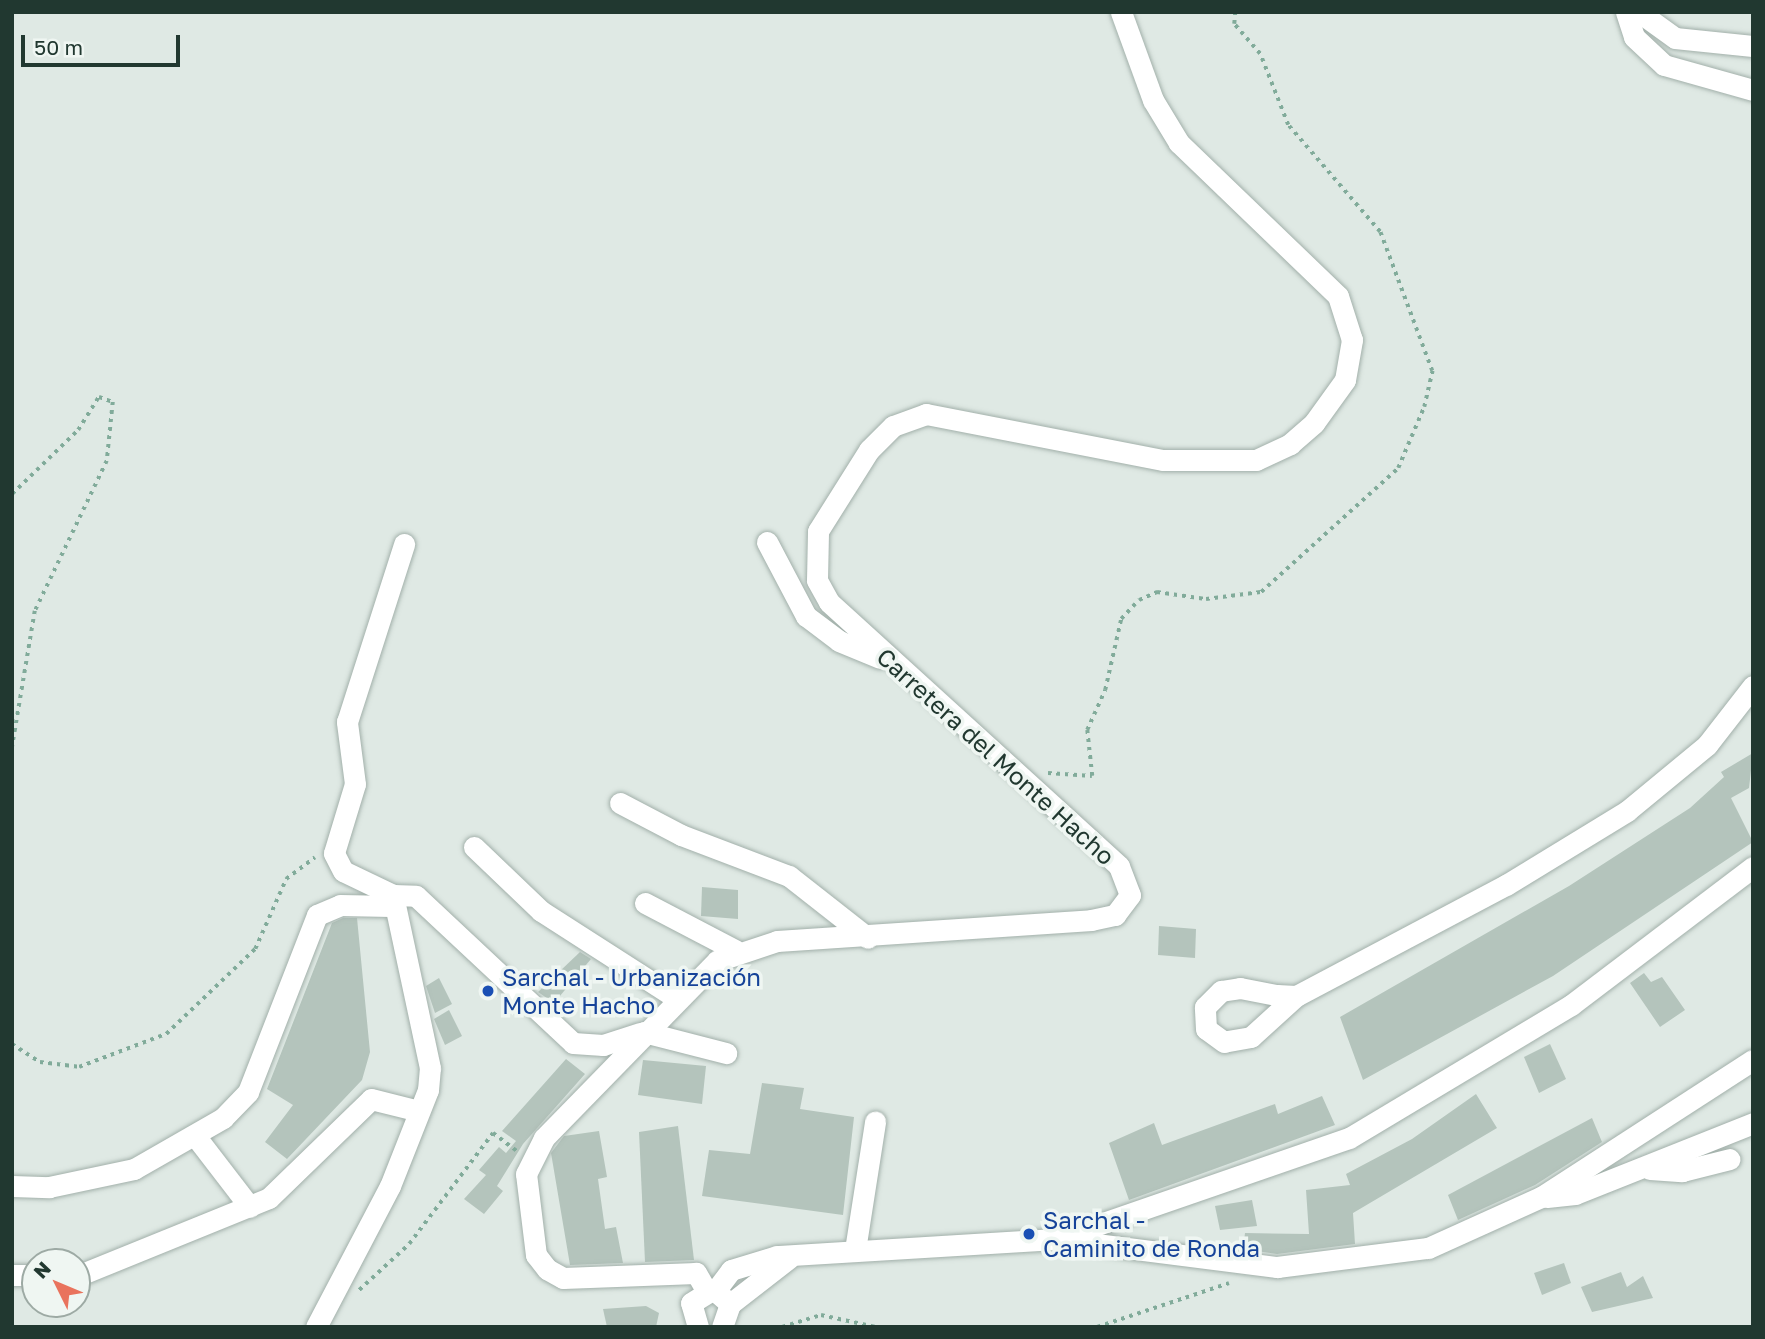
<!DOCTYPE html>
<meta charset="utf-8">
<style>
body{margin:0}
#map{position:relative;width:1765px;height:1339px;overflow:hidden;background:#dfe9e4;font-family:"Golos Text",sans-serif}
div>[style]{position:absolute}
.building>*{inset:0;background:#b4c4bc}
.path>*{height:3.5px;margin-top:-1.75px;transform-origin:0;background:repeating-linear-gradient(90deg,#81ab9a 0 3.5px,transparent 0 8.5px)}
.roads{filter:drop-shadow(0 0 2px #a2b0aa) drop-shadow(0 0 2px #a2b0aa)}
.minor>*{height:21px;margin:-10.5px;padding:0 10.5px;transform-origin:10.5px;border-radius:10.5px;background:#fff}
.secondary>*{height:21px;margin:-10.5px;padding:0 10.5px;transform-origin:10.5px;border-radius:10.5px;background:#fff}
.dots>*{width:19px;height:19px;translate:-50% -50%;box-sizing:border-box;border:4px solid #eff6f2;border-radius:50%}
span{translate:-50% -50%;white-space:nowrap;text-align:center;line-height:1.15;-webkit-text-stroke:7px #eff6f2;paint-order:stroke}
.street-label{font-size:24px;color:#213830}
.transit-label{font-size:24px;color:#164399}
.left{translate:0 -50%;text-align:left}
.frame{position:absolute;inset:0;border:14px solid #213830;pointer-events:none}
.north{position:absolute;left:21px;top:1248px;width:70px;height:70px;box-sizing:border-box;background:#eff6f2;border:2px solid #9daaa4;border-radius:50%;rotate:313deg;font-size:19px;font-weight:700;line-height:28px;text-align:center;color:#213830}
.north::after{content:'';display:block;margin:auto;width:24px;height:32px;background:#e9735d;clip-path:polygon(50% 0,100% 100%,50% 72%,0 100%)}
.scale{position:absolute;left:21px;top:35px;width:159px;height:32px;box-sizing:border-box;border:4px solid #213830;border-top:0;padding-left:9px;font-size:21px;line-height:24px;white-space:nowrap;color:#213830;-webkit-text-stroke:5px #eff6f2;paint-order:stroke}
</style>
<div id="map">
<div class="building">
<i style="clip-path:polygon(1753px 753px,1749px 788px,1731px 798px,1753px 842px,1553px 976px,1363px 1080px,1340px 1017px,1569px 886px,1690px 808px,1724px 777px,1721px 772px)"></i>
<i style="clip-path:polygon(702px 887px,738px 890px,738px 919px,701px 916px)"></i>
<i style="clip-path:polygon(343px 918px,357px 918px,370px 1052px,362px 1080px,287px 1159px,265px 1142px,293px 1105px,267px 1089px,332px 923px)"></i>
<i style="clip-path:polygon(1159px 926px,1196px 929px,1195px 958px,1158px 955px)"></i>
<i style="clip-path:polygon(580px 952px,591px 959px,554px 1003px,538px 992px)"></i>
<i style="clip-path:polygon(1644px 973px,1651px 982px,1662px 977px,1685px 1010px,1660px 1027px,1630px 983px)"></i>
<i style="clip-path:polygon(439px 978px,452px 1004px,435px 1013px,426px 986px)"></i>
<i style="clip-path:polygon(449px 1010px,462px 1036px,445px 1045px,434px 1019px)"></i>
<i style="clip-path:polygon(1550px 1044px,1566px 1079px,1539px 1093px,1524px 1057px)"></i>
<i style="clip-path:polygon(566px 1059px,585px 1074px,523px 1144px,497px 1186px,503px 1191px,484px 1214px,464px 1199px,486px 1175px,479px 1170px,499px 1147px,506px 1153px,516px 1141px,502px 1131px)"></i>
<i style="clip-path:polygon(643px 1060px,706px 1066px,702px 1104px,638px 1095px)"></i>
<i style="clip-path:polygon(762px 1083px,804px 1088px,800px 1109px,854px 1117px,843px 1215px,702px 1196px,709px 1150px,750px 1154px)"></i>
<i style="clip-path:polygon(1476px 1094px,1497px 1128px,1353px 1213px,1355px 1244px,1277px 1254px,1243px 1249px,1245px 1233px,1309px 1234px,1306px 1190px,1350px 1185px,1346px 1174px,1412px 1139px)"></i>
<i style="clip-path:polygon(1322px 1096px,1335px 1125px,1129px 1200px,1109px 1143px,1154px 1123px,1162px 1145px,1275px 1104px,1278px 1114px)"></i>
<i style="clip-path:polygon(1592px 1118px,1602px 1142px,1535px 1185px,1458px 1220px,1448px 1195px)"></i>
<i style="clip-path:polygon(678px 1126px,694px 1260px,645px 1262px,639px 1132px)"></i>
<i style="clip-path:polygon(599px 1131px,607px 1177px,598px 1179px,605px 1229px,616px 1227px,623px 1263px,570px 1265px,551px 1153px,564px 1136px)"></i>
<i style="clip-path:polygon(1252px 1200px,1257px 1226px,1220px 1230px,1215px 1206px)"></i>
<i style="clip-path:polygon(1564px 1263px,1571px 1283px,1542px 1295px,1534px 1273px)"></i>
<i style="clip-path:polygon(1621px 1272px,1627px 1287px,1643px 1276px,1653px 1298px,1592px 1312px,1581px 1287px)"></i>
<i style="clip-path:polygon(646px 1306px,659px 1313px,656px 1327px,607px 1327px,603px 1309px)"></i>
</div>
<div class="path">
<i style="left:12px;top:494px;width:92px;rotate:-44.1deg"></i>
<i style="left:78px;top:430px;width:39px;rotate:-58deg"></i>
<i style="left:99px;top:397px;width:15px;rotate:20deg"></i>
<i style="left:113px;top:402px;width:59px;rotate:95.8deg"></i>
<i style="left:107px;top:461px;width:166px;rotate:115.6deg"></i>
<i style="left:35px;top:611px;width:139px;rotate:99.5deg"></i>
<i style="left:1048px;top:773px;width:44px;rotate:3.9deg"></i>
<i style="left:1092px;top:776px;width:46px;rotate:-96.2deg"></i>
<i style="left:1087px;top:730px;width:44px;rotate:-65.8deg"></i>
<i style="left:1105px;top:690px;width:73px;rotate:-77.3deg"></i>
<i style="left:1121px;top:619px;width:26px;rotate:-47deg"></i>
<i style="left:1139px;top:600px;width:20px;rotate:-24deg"></i>
<i style="left:1157px;top:592px;width:49px;rotate:8.1deg"></i>
<i style="left:1206px;top:599px;width:55px;rotate:-7.3deg"></i>
<i style="left:1261px;top:592px;width:185px;rotate:-42.1deg"></i>
<i style="left:1398px;top:468px;width:66px;rotate:-66.9deg"></i>
<i style="left:1424px;top:407px;width:37px;rotate:-77deg"></i>
<i style="left:1432px;top:371px;width:148px;rotate:-110.5deg"></i>
<i style="left:1380px;top:232px;width:141px;rotate:-130.7deg"></i>
<i style="left:1288px;top:125px;width:76px;rotate:-111.5deg"></i>
<i style="left:1260px;top:54px;width:40px;rotate:-131deg"></i>
<i style="left:1234px;top:24px;width:12px;rotate:-85deg"></i>
<i style="left:12px;top:1044px;width:33px;rotate:33deg"></i>
<i style="left:40px;top:1062px;width:39px;rotate:7deg"></i>
<i style="left:79px;top:1067px;width:93px;rotate:-20.8deg"></i>
<i style="left:166px;top:1034px;width:123px;rotate:-43.7deg"></i>
<i style="left:255px;top:949px;width:77px;rotate:-66.1deg"></i>
<i style="left:286px;top:879px;width:36px;rotate:-37deg"></i>
<i style="left:359px;top:1290px;width:68px;rotate:-42.6deg"></i>
<i style="left:409px;top:1244px;width:139px;rotate:-52.9deg"></i>
<i style="left:493px;top:1133px;width:30px;rotate:37deg"></i>
<i style="left:782px;top:1327px;width:41px;rotate:-17.1deg"></i>
<i style="left:821px;top:1315px;width:56px;rotate:12.3deg"></i>
<i style="left:1097px;top:1327px;width:139px;rotate:-18.4deg"></i>
</div>
<div class="roads">
<div class="minor">
<i style="left:1639px;top:12px;width:44px;rotate:35.8deg"></i>
<i style="left:1675px;top:38px;width:78px;rotate:5.9deg"></i>
<i style="left:767px;top:542px;width:84px;rotate:62.2deg"></i>
<i style="left:806px;top:616px;width:41px;rotate:37.1deg"></i>
<i style="left:839px;top:641px;width:44px;rotate:22.5deg"></i>
<i style="left:620px;top:803px;width:69px;rotate:27.7deg"></i>
<i style="left:681px;top:835px;width:116px;rotate:20.8deg"></i>
<i style="left:789px;top:876px;width:100px;rotate:38.1deg"></i>
<i style="left:474px;top:847px;width:93px;rotate:43.7deg"></i>
<i style="left:541px;top:911px;width:163px;rotate:32.7deg"></i>
<i style="left:393px;top:895px;width:55px;rotate:-154.4deg"></i>
<i style="left:343px;top:871px;width:20px;rotate:-117deg"></i>
<i style="left:334px;top:853px;width:72px;rotate:-73.1deg"></i>
<i style="left:355px;top:784px;width:63px;rotate:-97.4deg"></i>
<i style="left:347px;top:722px;width:187px;rotate:-72.2deg"></i>
<i style="left:393px;top:895px;width:23px;rotate:2deg"></i>
<i style="left:416px;top:896px;width:215px;rotate:43.1deg"></i>
<i style="left:573px;top:1043px;width:30px;rotate:4deg"></i>
<i style="left:603px;top:1045px;width:39px;rotate:-18deg"></i>
<i style="left:645px;top:903px;width:102px;rotate:27.6deg"></i>
<i style="left:1240px;top:988px;width:38px;rotate:11deg"></i>
<i style="left:1277px;top:995px;width:19px;rotate:3deg"></i>
<i style="left:1296px;top:996px;width:61px;rotate:137.7deg"></i>
<i style="left:1251px;top:1037px;width:27px;rotate:170deg"></i>
<i style="left:1224px;top:1042px;width:22px;rotate:-144deg"></i>
<i style="left:1206px;top:1029px;width:22px;rotate:-93deg"></i>
<i style="left:1205px;top:1007px;width:23px;rotate:-45deg"></i>
<i style="left:1221px;top:991px;width:19px;rotate:-9deg"></i>
<i style="left:1296px;top:996px;width:238px;rotate:-27.9deg"></i>
<i style="left:1506px;top:885px;width:142px;rotate:-31.4deg"></i>
<i style="left:1627px;top:811px;width:104px;rotate:-39.5deg"></i>
<i style="left:1707px;top:745px;width:75px;rotate:-52.1deg"></i>
<i style="left:644px;top:1032px;width:85px;rotate:14.4deg"></i>
<i style="left:196px;top:1137px;width:88px;rotate:52.4deg"></i>
<i style="left:1650px;top:1169px;width:32px;rotate:4deg"></i>
<i style="left:1682px;top:1171px;width:49px;rotate:-14deg"></i>
<i style="left:12px;top:1186px;width:37px;rotate:2deg"></i>
<i style="left:49px;top:1187px;width:87px;rotate:-12deg"></i>
<i style="left:134px;top:1169px;width:103px;rotate:-29.8deg"></i>
<i style="left:223px;top:1118px;width:36px;rotate:-46deg"></i>
<i style="left:248px;top:1092px;width:190px;rotate:-68.7deg"></i>
<i style="left:317px;top:915px;width:25px;rotate:-23deg"></i>
<i style="left:340px;top:905px;width:51px;rotate:1.1deg"></i>
<i style="left:1547px;top:1197px;width:28px;rotate:-6deg"></i>
<i style="left:1575px;top:1194px;width:192px;rotate:-21.7deg"></i>
<i style="left:1057px;top:1239px;width:222px;rotate:7.3deg"></i>
<i style="left:1277px;top:1267px;width:152px;rotate:-7.2deg"></i>
<i style="left:1428px;top:1248px;width:124px;rotate:-24.3deg"></i>
<i style="left:1541px;top:1197px;width:252px;rotate:-32.9deg"></i>
<i style="left:855px;top:1250px;width:130px;rotate:-81.1deg"></i>
<i style="left:12px;top:1275px;width:23px"></i>
<i style="left:77px;top:1276px;width:207px;rotate:-22.1deg"></i>
<i style="left:269px;top:1198px;width:142px;rotate:-44.1deg"></i>
<i style="left:371px;top:1099px;width:49px;rotate:14deg"></i>
<i style="left:706px;top:1290px;width:20px;rotate:-120deg"></i>
<i style="left:696px;top:1273px;width:133px;rotate:177.8deg"></i>
<i style="left:563px;top:1278px;width:18px;rotate:-151deg"></i>
<i style="left:547px;top:1269px;width:18px;rotate:-128deg"></i>
<i style="left:536px;top:1255px;width:82px;rotate:-97deg"></i>
<i style="left:526px;top:1174px;width:40px;rotate:-63.4deg"></i>
<i style="left:544px;top:1138px;width:248px;rotate:-45.7deg"></i>
<i style="left:717px;top:961px;width:63px;rotate:-18.4deg"></i>
<i style="left:777px;top:941px;width:315px;rotate:-3.8deg"></i>
<i style="left:1091px;top:920px;width:25px;rotate:-12deg"></i>
<i style="left:1115px;top:915px;width:25px;rotate:-53deg"></i>
<i style="left:1130px;top:895px;width:31px;rotate:-111deg"></i>
<i style="left:1119px;top:866px;width:392px;rotate:-137.7deg"></i>
<i style="left:829px;top:602px;width:25px;rotate:-119deg"></i>
<i style="left:817px;top:580px;width:49px;rotate:-88.8deg"></i>
<i style="left:818px;top:531px;width:96px;rotate:-57.8deg"></i>
<i style="left:869px;top:450px;width:34px;rotate:-45deg"></i>
<i style="left:893px;top:426px;width:35px;rotate:-20deg"></i>
<i style="left:926px;top:414px;width:241px;rotate:11deg"></i>
<i style="left:1163px;top:460px;width:93px"></i>
<i style="left:1256px;top:460px;width:38px;rotate:-25deg"></i>
<i style="left:1290px;top:444px;width:32px;rotate:-41deg"></i>
<i style="left:1314px;top:423px;width:53px;rotate:-54.2deg"></i>
<i style="left:1345px;top:380px;width:41px;rotate:-80.1deg"></i>
<i style="left:1352px;top:340px;width:46px;rotate:-107.7deg"></i>
<i style="left:1338px;top:296px;width:221px;rotate:-136.1deg"></i>
<i style="left:1179px;top:143px;width:50px;rotate:-121.2deg"></i>
<i style="left:1153px;top:100px;width:94px;rotate:-110deg"></i>
<i style="left:316px;top:1327px;width:159px;rotate:-62.3deg"></i>
<i style="left:390px;top:1186px;width:103px;rotate:-68.4deg"></i>
<i style="left:428px;top:1090px;width:22px;rotate:-85deg"></i>
<i style="left:430px;top:1068px;width:177px;rotate:-102.1deg"></i>
</div>
<div class="secondary">
<i style="left:1626px;top:12px;width:26px;rotate:72deg"></i>
<i style="left:1634px;top:37px;width:41px;rotate:43deg"></i>
<i style="left:1664px;top:65px;width:92px;rotate:15.7deg"></i>
<i style="left:716px;top:1290px;width:25px;rotate:-53deg"></i>
<i style="left:731px;top:1270px;width:48px;rotate:-16.9deg"></i>
<i style="left:777px;top:1256px;width:281px;rotate:-3.5deg"></i>
<i style="left:1057px;top:1239px;width:309px;rotate:-19.1deg"></i>
<i style="left:1349px;top:1138px;width:259px;rotate:-30.9deg"></i>
<i style="left:1571px;top:1005px;width:228px;rotate:-37.2deg"></i>
<i style="left:730px;top:1304px;width:75px;rotate:-37.9deg"></i>
<i style="left:698px;top:1327px;width:25px;rotate:-106deg"></i>
<i style="left:691px;top:1303px;width:26px;rotate:-32deg"></i>
<i style="left:713px;top:1289px;width:23px;rotate:41deg"></i>
<i style="left:730px;top:1304px;width:24px;rotate:109deg"></i>
</div>
</div>
<div class="dots">
<i style="left:488px;top:991px;background:#1a4fb4"></i>
<i style="left:1029px;top:1234px;background:#1a4fb4"></i>
</div>
<div class="street-label">
<span style="left:996px;top:756px;rotate:42deg">Carretera del Monte Hacho</span>
</div>
<div class="transit-label">
<span class="left" style="left:502px;top:991px">Sarchal - Urbanización<br>Monte Hacho</span>
<span class="left" style="left:1043px;top:1234px">Sarchal -<br>Caminito de Ronda</span>
</div>
<div class="frame"></div>
<div class="north">N</div>
<div class="scale">50 m</div>
</div>
